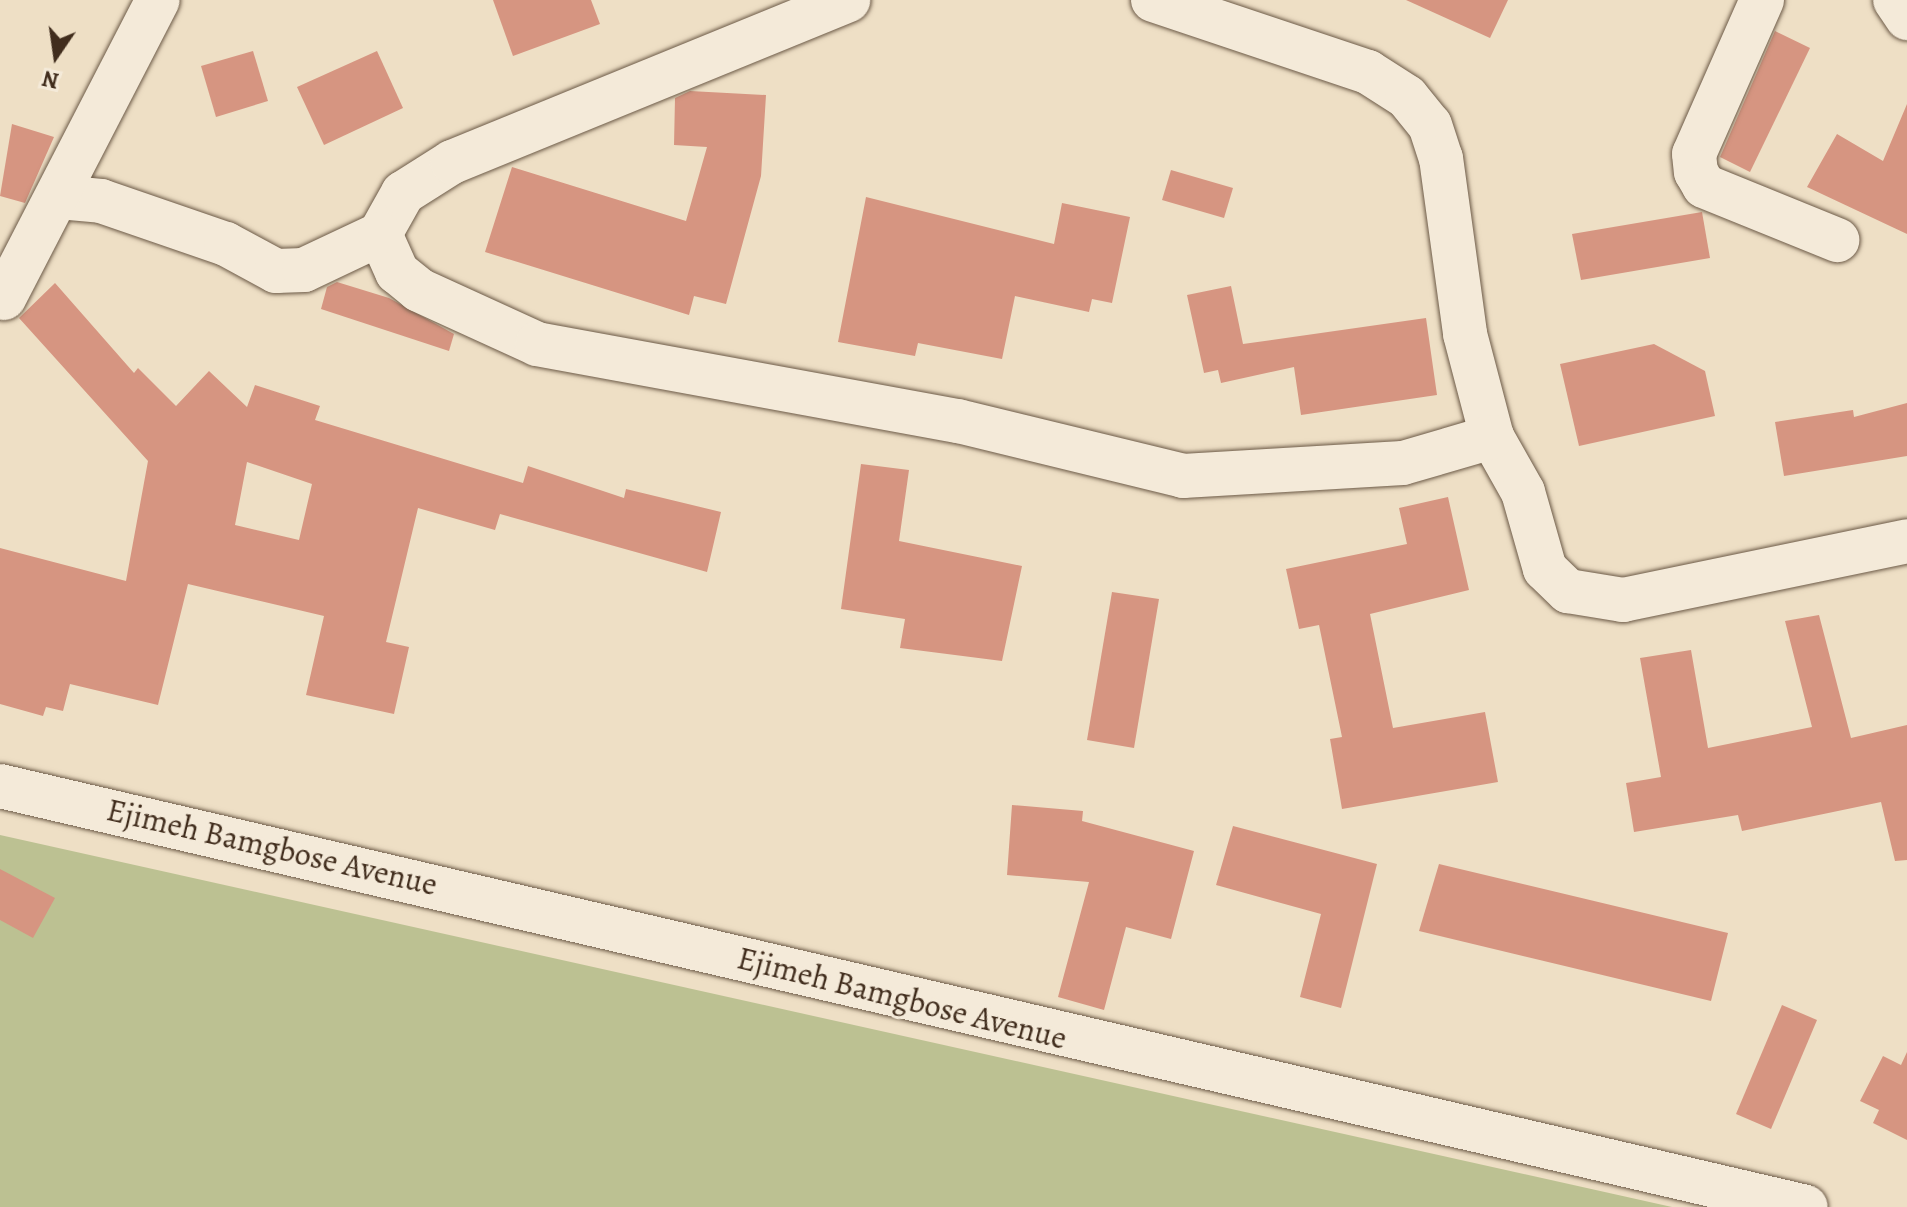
<!DOCTYPE html>
<style>
body{margin:0}
#map{position:relative;width:1907px;height:1207px;overflow:hidden;background:#eedfc5;font-family:Alegreya,serif}
div>[style]{position:absolute}
.green>*{inset:0;background:#bcc192}
.building>*{inset:0;background:#d69581}
.roads{filter:drop-shadow(0 0 2px #6c5a47) drop-shadow(0 0 2px #6c5a47)}
.minor>*{height:44px;margin:-22px;padding:0 22px;transform-origin:22px;border-radius:22px;background:#f4ead9}
span{translate:-50% -50%;white-space:nowrap;text-align:center;line-height:1.15;-webkit-text-stroke:6px #f4ead9;paint-order:stroke}
.street-label{font-size:32px;color:#412d1d}
.north{position:absolute;left:16px;top:16px;width:80px;height:80px;-webkit-text-stroke:6px #f4ead9;paint-order:stroke;rotate:193deg;font-size:22px;font-weight:700;line-height:32px;text-align:center;color:#412d1d}
.north::after{content:'';display:block;margin:auto;width:28px;height:36px;background:#412d1d;clip-path:polygon(50% 0,100% 100%,50% 72%,0 100%)}
</style>
<div id="map">
<div class="green">
<i style="clip-path:polygon(0 835px,1672px 1207px,0 1207px)"></i>
</div>
<div class="building">
<i style="clip-path:polygon(493px 0,591px 0,600px 24px,513px 56px)"></i>
<i style="clip-path:polygon(1406px 0,1508px 0,1490px 38px)"></i>
<i style="clip-path:polygon(1775px 31px,1810px 48px,1750px 172px,1720px 157px)"></i>
<i style="clip-path:polygon(253px 51px,268px 101px,216px 117px,201px 66px)"></i>
<i style="clip-path:polygon(377px 51px,403px 108px,324px 145px,297px 87px)"></i>
<i style="clip-path:polygon(690px 91px,766px 95px,761px 176px,726px 304px,694px 296px,689px 315px,485px 252px,512px 167px,686px 221px,707px 147px,674px 145px,675px 98px)"></i>
<i style="clip-path:polygon(1907px 104px,1907px 234px,1807px 187px,1837px 134px,1883px 161px)"></i>
<i style="clip-path:polygon(12px 124px,54px 137px,25px 203px,0 196px)"></i>
<i style="clip-path:polygon(1171px 170px,1233px 188px,1224px 218px,1162px 200px)"></i>
<i style="clip-path:polygon(866px 197px,1054px 244px,1062px 203px,1130px 217px,1112px 303px,1092px 299px,1089px 312px,1015px 296px,1002px 359px,918px 343px,915px 356px,838px 342px)"></i>
<i style="clip-path:polygon(1702px 212px,1710px 258px,1581px 280px,1572px 234px)"></i>
<i style="clip-path:polygon(337px 282px,389px 298px,454px 334px,449px 351px,321px 309px,327px 287px)"></i>
<i style="clip-path:polygon(evenodd,55px 283px,134px 373px,138px 368px,176px 406px,209px 371px,247px 407px,255px 385px,320px 406px,315px 420px,523px 483px,528px 466px,624px 498px,626px 489px,721px 512px,707px 572px,500px 514px,495px 530px,418px 508px,386px 642px,409px 647px,394px 714px,306px 695px,324px 616px,188px 584px,158px 705px,70px 684px,63px 711px,46px 707px,43px 716px,0 704px,0 548px,126px 581px,148px 461px,19px 318px,55px 283px,247px 462px,312px 484px,299px 540px,235px 525px,247px 462px)"></i>
<i style="clip-path:polygon(1231px 286px,1243px 344px,1426px 318px,1437px 395px,1301px 415px,1294px 367px,1221px 383px,1218px 370px,1204px 373px,1187px 295px)"></i>
<i style="clip-path:polygon(1654px 344px,1705px 371px,1715px 416px,1579px 446px,1560px 364px)"></i>
<i style="clip-path:polygon(1907px 403px,1907px 456px,1784px 476px,1775px 422px,1853px 410px,1854px 417px)"></i>
<i style="clip-path:polygon(861px 464px,909px 470px,899px 541px,1022px 566px,1002px 661px,900px 648px,905px 619px,841px 609px)"></i>
<i style="clip-path:polygon(1448px 497px,1469px 590px,1370px 614px,1393px 728px,1485px 712px,1498px 782px,1342px 809px,1330px 739px,1342px 737px,1319px 625px,1299px 629px,1286px 569px,1407px 544px,1399px 508px)"></i>
<i style="clip-path:polygon(1112px 592px,1159px 599px,1134px 748px,1087px 740px)"></i>
<i style="clip-path:polygon(1819px 615px,1851px 738px,1907px 725px,1907px 860px,1895px 861px,1881px 802px,1742px 831px,1738px 815px,1634px 832px,1626px 783px,1661px 777px,1640px 658px,1691px 650px,1708px 748px,1812px 727px,1785px 621px)"></i>
<i style="clip-path:polygon(1012px 805px,1083px 811px,1082px 821px,1194px 851px,1171px 939px,1126px 927px,1104px 1010px,1058px 997px,1089px 882px,1007px 875px)"></i>
<i style="clip-path:polygon(1233px 826px,1377px 864px,1341px 1008px,1300px 997px,1321px 914px,1216px 885px)"></i>
<i style="clip-path:polygon(1439px 864px,1728px 933px,1711px 1001px,1419px 931px)"></i>
<i style="clip-path:polygon(0 869px,55px 898px,33px 938px,0 920px)"></i>
<i style="clip-path:polygon(1782px 1005px,1817px 1020px,1771px 1129px,1736px 1114px)"></i>
<i style="clip-path:polygon(1907px 1052px,1907px 1140px,1873px 1123px,1879px 1110px,1860px 1101px,1883px 1056px,1901px 1065px)"></i>
</div>
<div class="roads">
<div class="minor">
<i style="left:1153px;top:0;width:227px;rotate:18.5deg"></i>
<i style="left:1368px;top:72px;width:46px;rotate:32.7deg"></i>
<i style="left:1407px;top:97px;width:36px;rotate:51deg"></i>
<i style="left:1430px;top:125px;width:35px;rotate:72deg"></i>
<i style="left:1441px;top:158px;width:178px;rotate:82.2deg"></i>
<i style="left:1465px;top:334px;width:106px;rotate:75.3deg"></i>
<i style="left:1492px;top:437px;width:63px;rotate:60.6deg"></i>
<i style="left:1523px;top:492px;width:80px;rotate:74.1deg"></i>
<i style="left:1545px;top:569px;width:32px;rotate:44deg"></i>
<i style="left:1568px;top:591px;width:56px;rotate:9.3deg"></i>
<i style="left:1623px;top:600px;width:290px;rotate:-11.7deg"></i>
<i style="left:1762px;top:0;width:168px;rotate:113.8deg"></i>
<i style="left:1694px;top:154px;width:18px;rotate:84deg"></i>
<i style="left:1696px;top:172px;width:16px;rotate:60deg"></i>
<i style="left:1704px;top:186px;width:144px;rotate:22.1deg"></i>
<i style="left:1895px;top:0;width:22px;rotate:56deg"></i>
<i style="left:59px;top:197px;width:42px;rotate:5.4deg"></i>
<i style="left:101px;top:201px;width:132px;rotate:19deg"></i>
<i style="left:226px;top:244px;width:57px;rotate:28.4deg"></i>
<i style="left:276px;top:271px;width:28px;rotate:-2deg"></i>
<i style="left:304px;top:270px;width:84px;rotate:-25.3deg"></i>
<i style="left:380px;top:234px;width:47px;rotate:-60.7deg"></i>
<i style="left:403px;top:193px;width:58px;rotate:-32.3deg"></i>
<i style="left:452px;top:162px;width:428px;rotate:-22.2deg"></i>
<i style="left:380px;top:234px;width:42px;rotate:65.9deg"></i>
<i style="left:397px;top:272px;width:28px;rotate:39deg"></i>
<i style="left:419px;top:290px;width:130px;rotate:24.6deg"></i>
<i style="left:537px;top:344px;width:428px;rotate:10.4deg"></i>
<i style="left:958px;top:421px;width:232px;rotate:13.7deg"></i>
<i style="left:1183px;top:476px;width:220px;rotate:-3.4deg"></i>
<i style="left:1403px;top:463px;width:93px;rotate:-16.3deg"></i>
<i style="left:4px;top:298px;width:335px;rotate:-62.7deg"></i>
<i style="left:0;top:786px;width:1854px;rotate:13.12deg"></i>
</div>
</div>
<div class="street-label">
<span style="left:272px;top:847px;rotate:13deg">Ejimeh Bamgbose Avenue</span>
<span style="left:902px;top:998px;rotate:14deg">Ejimeh Bamgbose Avenue</span>
</div>
<div class="north">N</div>
</div>
